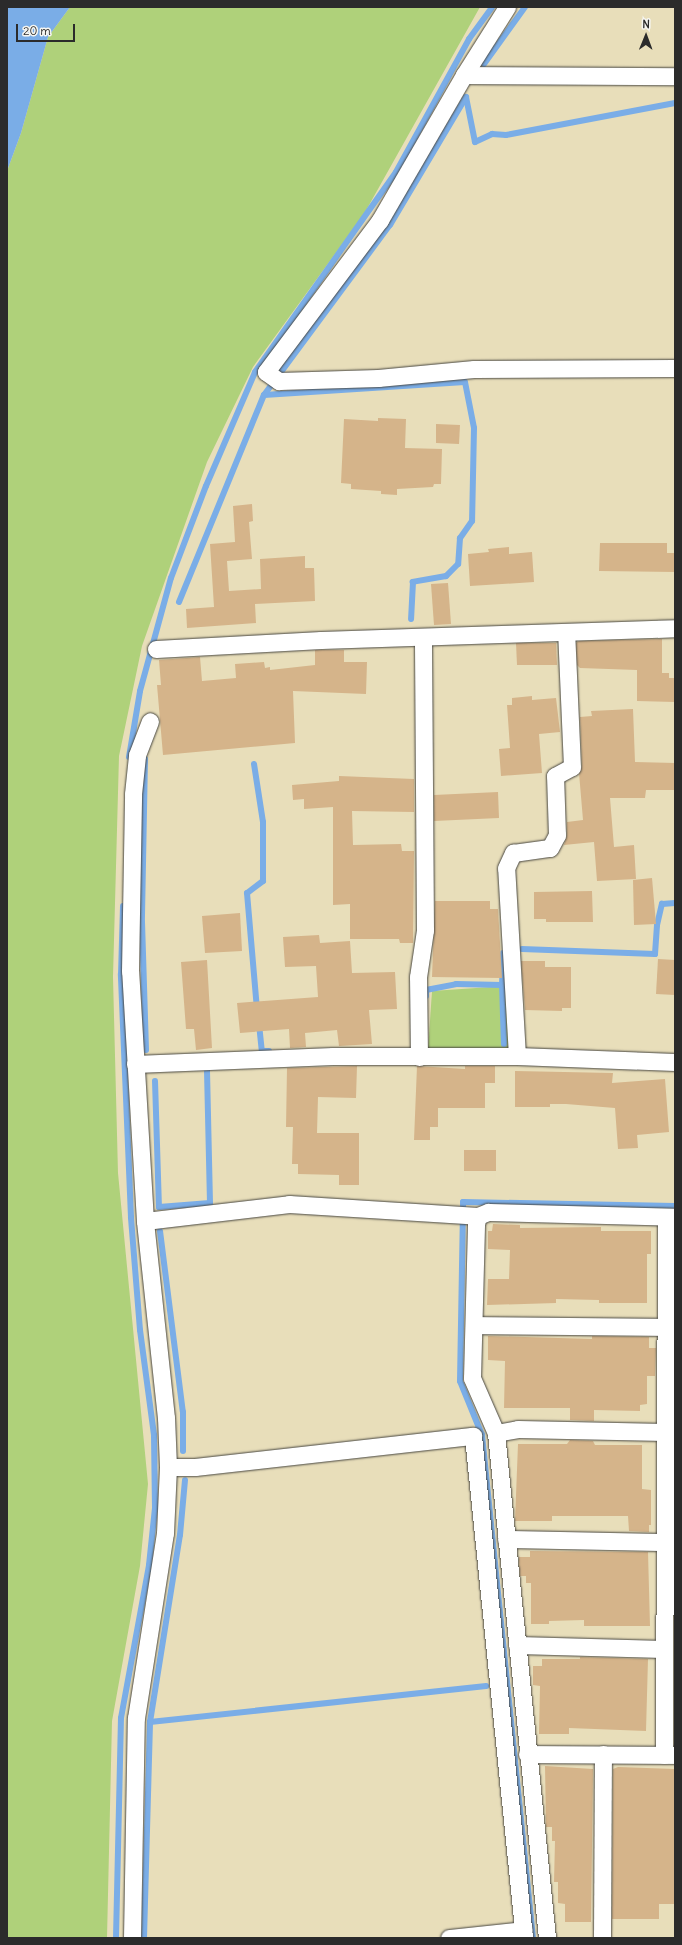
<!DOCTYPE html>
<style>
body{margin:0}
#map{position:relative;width:682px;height:1945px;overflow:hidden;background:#e8deba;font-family:Delius,sans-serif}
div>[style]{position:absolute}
.green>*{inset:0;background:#afd17a}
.water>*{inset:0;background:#7aade7}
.stream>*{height:6px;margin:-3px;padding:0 3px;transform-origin:3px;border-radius:3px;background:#7aade7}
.building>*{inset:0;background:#d5b48a}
.roads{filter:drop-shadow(0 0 1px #474640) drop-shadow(0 0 1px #474640)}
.minor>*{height:17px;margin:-8.5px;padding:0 8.5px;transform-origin:8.5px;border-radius:8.5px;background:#fff}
span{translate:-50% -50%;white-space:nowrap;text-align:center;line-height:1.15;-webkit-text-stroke:3px #f6f6f2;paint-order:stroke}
.frame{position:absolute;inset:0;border:8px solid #2b2b2b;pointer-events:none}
.north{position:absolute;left:626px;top:16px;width:40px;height:40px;-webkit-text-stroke:3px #f6f6f2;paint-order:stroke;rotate:1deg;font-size:11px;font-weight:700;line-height:16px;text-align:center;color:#2b2b2b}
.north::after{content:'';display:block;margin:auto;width:14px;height:18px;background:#2b2b2b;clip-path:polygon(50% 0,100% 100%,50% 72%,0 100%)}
.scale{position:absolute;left:16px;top:24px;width:59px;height:18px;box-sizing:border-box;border:2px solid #2b2b2b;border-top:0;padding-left:5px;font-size:12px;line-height:14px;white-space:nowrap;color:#2b2b2b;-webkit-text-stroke:3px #f6f6f2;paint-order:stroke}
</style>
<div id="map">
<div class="green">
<i style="clip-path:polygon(70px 7px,480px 7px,364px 214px,253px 367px,207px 462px,142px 646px,119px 756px,113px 977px,118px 1173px,148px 1484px,140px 1566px,112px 1721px,107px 1938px,7px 1938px,7px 171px,21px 133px,48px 37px)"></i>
<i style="clip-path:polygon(506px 986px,509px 1051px,428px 1051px,432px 991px)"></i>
</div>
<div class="water">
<i style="clip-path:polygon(7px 7px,70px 7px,48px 37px,21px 133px,7px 171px)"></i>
</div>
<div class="stream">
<i style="left:484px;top:64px;width:70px;rotate:-54.3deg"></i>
<i style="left:466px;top:97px;width:46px;rotate:78.7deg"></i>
<i style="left:475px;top:142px;width:19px;rotate:-25deg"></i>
<i style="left:492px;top:134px;width:14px;rotate:4deg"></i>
<i style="left:506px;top:135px;width:172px;rotate:-10.7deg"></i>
<i style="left:264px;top:395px;width:201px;rotate:-3.7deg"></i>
<i style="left:465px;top:382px;width:47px;rotate:78.9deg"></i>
<i style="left:474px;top:428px;width:93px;rotate:91.2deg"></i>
<i style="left:472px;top:521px;width:21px;rotate:125deg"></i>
<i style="left:460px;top:538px;width:26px;rotate:94deg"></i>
<i style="left:458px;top:564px;width:17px;rotate:135deg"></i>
<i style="left:446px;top:576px;width:34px;rotate:170deg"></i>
<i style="left:413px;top:582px;width:37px;rotate:93deg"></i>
<i style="left:179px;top:602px;width:224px;rotate:-67.7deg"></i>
<i style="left:264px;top:395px;width:212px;rotate:-53.5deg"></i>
<i style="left:390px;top:225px;width:149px;rotate:-59.3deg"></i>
<i style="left:129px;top:757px;width:67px;rotate:-80.5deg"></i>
<i style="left:140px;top:691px;width:117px;rotate:-74.7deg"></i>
<i style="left:171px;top:578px;width:98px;rotate:-69.2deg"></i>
<i style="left:206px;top:486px;width:124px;rotate:-66.7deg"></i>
<i style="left:255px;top:372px;width:245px;rotate:-54.8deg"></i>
<i style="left:396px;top:172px;width:152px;rotate:-61.2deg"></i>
<i style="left:469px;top:39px;width:39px;rotate:-54deg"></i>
<i style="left:145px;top:759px;width:163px;rotate:91.1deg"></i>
<i style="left:142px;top:922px;width:128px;rotate:88.2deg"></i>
<i style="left:254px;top:764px;width:59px;rotate:81.2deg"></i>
<i style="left:263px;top:822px;width:59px;rotate:90deg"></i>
<i style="left:263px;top:881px;width:20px;rotate:143deg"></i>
<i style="left:247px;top:893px;width:116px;rotate:85.1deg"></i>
<i style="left:522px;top:949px;width:133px;rotate:2.2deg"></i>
<i style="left:655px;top:954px;width:29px;rotate:-86deg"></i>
<i style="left:657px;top:925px;width:22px;rotate:-77deg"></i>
<i style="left:662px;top:904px;width:13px;rotate:-4deg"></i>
<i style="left:502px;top:985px;width:59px;rotate:88.1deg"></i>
<i style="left:426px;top:996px;width:6px;rotate:-90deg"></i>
<i style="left:426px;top:990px;width:31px;rotate:-11deg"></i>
<i style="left:456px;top:984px;width:46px;rotate:1.2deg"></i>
<i style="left:502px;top:985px;width:32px;rotate:-88deg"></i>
<i style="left:259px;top:1024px;width:27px;rotate:84deg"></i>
<i style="left:262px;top:1051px;width:7px"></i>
<i style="left:155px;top:1081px;width:126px;rotate:88.2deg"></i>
<i style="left:159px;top:1207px;width:51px;rotate:-4.5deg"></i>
<i style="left:210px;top:1203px;width:136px;rotate:-91.3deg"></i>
<i style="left:207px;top:1067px;width:6px"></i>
<i style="left:160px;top:1231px;width:182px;rotate:82.8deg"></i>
<i style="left:183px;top:1412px;width:39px;rotate:90deg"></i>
<i style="left:150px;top:1722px;width:338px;rotate:-6.1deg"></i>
<i style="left:116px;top:1938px;width:220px;rotate:-88.7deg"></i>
<i style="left:121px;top:1718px;width:156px;rotate:-79.6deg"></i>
<i style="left:149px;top:1565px;width:57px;rotate:-84deg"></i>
<i style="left:155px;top:1508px;width:73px;rotate:-90.8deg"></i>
<i style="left:154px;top:1435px;width:106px;rotate:-97.6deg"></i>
<i style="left:140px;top:1330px;width:113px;rotate:-94.6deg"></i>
<i style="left:131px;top:1217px;width:243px;rotate:-92.4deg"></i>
<i style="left:121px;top:974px;width:68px;rotate:-88.3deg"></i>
<i style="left:144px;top:1938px;width:216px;rotate:-88.4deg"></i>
<i style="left:150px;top:1722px;width:189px;rotate:-80.9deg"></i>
<i style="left:180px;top:1535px;width:55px;rotate:-84.8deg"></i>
<i style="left:533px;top:1938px;width:506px;rotate:-95.79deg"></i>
<i style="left:482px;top:1435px;width:58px;rotate:-112.2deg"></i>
<i style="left:460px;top:1381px;width:179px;rotate:-89deg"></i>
<i style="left:463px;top:1202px;width:212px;rotate:1.1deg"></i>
</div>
<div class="building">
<i style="clip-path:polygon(378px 418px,406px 419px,405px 448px,442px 449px,441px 484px,434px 484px,433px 487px,397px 489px,397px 495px,381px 494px,381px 491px,351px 489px,351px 484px,341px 483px,344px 419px,378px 421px)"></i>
<i style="clip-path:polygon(436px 424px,460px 425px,459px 444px,436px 443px)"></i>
<i style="clip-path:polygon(252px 504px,253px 521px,249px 522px,252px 559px,227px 561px,229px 591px,261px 589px,260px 559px,305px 556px,305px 568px,314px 568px,315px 601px,255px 604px,256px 623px,187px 628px,186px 609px,214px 607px,210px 544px,235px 542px,233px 506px)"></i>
<i style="clip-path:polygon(600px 543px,667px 543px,667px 553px,675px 553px,675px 572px,599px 571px)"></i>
<i style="clip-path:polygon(509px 547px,509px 554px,532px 552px,534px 582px,470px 586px,468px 554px,489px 552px,488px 549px)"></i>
<i style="clip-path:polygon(448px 583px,451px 624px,434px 625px,431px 584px)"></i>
<i style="clip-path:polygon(662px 639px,662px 673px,669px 673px,669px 678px,675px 678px,675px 702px,637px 701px,637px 670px,580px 668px,577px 665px,576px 643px,579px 641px)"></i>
<i style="clip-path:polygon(516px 643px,556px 643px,557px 665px,517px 665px)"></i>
<i style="clip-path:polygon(315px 650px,344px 650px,344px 662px,367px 662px,366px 694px,293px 691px,295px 743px,163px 755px,157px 685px,161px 685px,159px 660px,200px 657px,202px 681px,236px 678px,235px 664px,264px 662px,265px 668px,270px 667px,270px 670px,315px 665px)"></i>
<i style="clip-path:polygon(532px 696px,532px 700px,556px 698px,560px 732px,539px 734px,542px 773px,501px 776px,499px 749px,510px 748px,507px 705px,512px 705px,512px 698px)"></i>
<i style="clip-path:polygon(633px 709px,635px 762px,675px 763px,675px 790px,646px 790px,645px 798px,610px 798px,614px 847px,634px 845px,636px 879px,597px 881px,594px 842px,564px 845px,567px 835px,567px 822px,583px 820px,579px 773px,582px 767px,580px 717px,592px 716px,591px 711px)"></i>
<i style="clip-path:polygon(339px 776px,414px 779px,414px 812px,352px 811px,353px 845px,401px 844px,402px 851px,414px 851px,413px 943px,400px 943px,399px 939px,350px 939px,350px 904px,333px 905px,333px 807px,304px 809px,304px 799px,293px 800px,292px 785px,339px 781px)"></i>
<i style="clip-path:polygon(498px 792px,499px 818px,434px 821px,434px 795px)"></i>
<i style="clip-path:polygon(652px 878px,656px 924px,634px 925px,633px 880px)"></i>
<i style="clip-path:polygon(592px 891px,593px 922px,546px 922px,546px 919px,534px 919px,534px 892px)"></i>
<i style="clip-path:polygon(435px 901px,490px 901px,490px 909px,498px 909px,502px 978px,432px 977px)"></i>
<i style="clip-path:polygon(240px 913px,242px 951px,205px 953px,202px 916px)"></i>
<i style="clip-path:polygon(319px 935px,320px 943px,350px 941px,352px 973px,395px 972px,397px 1009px,369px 1010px,372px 1044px,339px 1046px,337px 1030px,305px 1033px,306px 1047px,290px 1048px,289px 1029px,240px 1033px,237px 1003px,318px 997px,316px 966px,285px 967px,283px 937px)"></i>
<i style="clip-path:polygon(658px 959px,675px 960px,675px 995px,656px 994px)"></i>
<i style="clip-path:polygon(207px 960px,212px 1048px,196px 1050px,194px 1029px,186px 1029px,181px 962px)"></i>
<i style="clip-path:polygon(521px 961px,545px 961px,545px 967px,571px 967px,571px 1008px,562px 1008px,562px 1011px,525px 1010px)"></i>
<i style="clip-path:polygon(357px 1066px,356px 1098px,318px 1097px,317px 1133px,359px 1133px,359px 1185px,339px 1185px,339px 1175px,298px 1174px,298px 1164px,292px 1164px,293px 1127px,286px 1127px,287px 1068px)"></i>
<i style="clip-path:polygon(417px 1066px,465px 1069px,465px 1066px,495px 1066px,495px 1083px,485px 1083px,485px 1108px,438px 1108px,438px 1127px,430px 1127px,430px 1140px,414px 1140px)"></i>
<i style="clip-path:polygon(515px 1071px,613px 1073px,612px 1083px,665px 1079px,669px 1132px,637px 1135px,638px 1148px,618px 1149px,615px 1108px,566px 1104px,550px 1104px,550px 1107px,515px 1107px)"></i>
<i style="clip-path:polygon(464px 1150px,496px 1150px,496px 1171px,464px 1171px)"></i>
<i style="clip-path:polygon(493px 1224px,520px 1225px,520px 1228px,601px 1227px,601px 1231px,651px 1231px,651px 1254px,647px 1254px,647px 1303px,599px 1303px,599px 1300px,556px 1299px,556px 1303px,487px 1305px,488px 1279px,509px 1279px,510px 1250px,488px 1249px,488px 1231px,492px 1231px)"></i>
<i style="clip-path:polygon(488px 1336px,592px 1339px,592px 1336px,649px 1337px,649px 1348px,656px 1348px,655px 1376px,647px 1376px,647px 1404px,640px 1405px,640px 1411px,594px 1410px,594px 1421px,570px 1420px,570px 1408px,504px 1408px,505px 1361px,488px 1360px)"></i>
<i style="clip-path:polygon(570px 1440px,593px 1441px,595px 1445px,642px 1445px,642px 1489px,651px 1490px,651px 1525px,649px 1525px,649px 1532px,629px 1531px,628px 1516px,552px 1516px,552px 1521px,515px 1521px,518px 1444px,567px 1444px)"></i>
<i style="clip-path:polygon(530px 1551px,648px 1552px,650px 1626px,584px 1626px,584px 1620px,549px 1621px,549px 1624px,531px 1624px,531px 1583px,526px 1583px,526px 1576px,520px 1576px,519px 1560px,519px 1557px,530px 1557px)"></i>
<i style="clip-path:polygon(580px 1657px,648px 1659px,646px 1731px,569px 1728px,569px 1734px,539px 1734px,540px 1686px,533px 1685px,533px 1666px,542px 1666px,542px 1659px,580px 1659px)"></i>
<i style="clip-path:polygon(545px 1766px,593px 1769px,591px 1922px,565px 1922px,565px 1904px,558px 1903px,558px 1882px,554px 1882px,555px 1841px,552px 1841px,552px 1827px,546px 1827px,546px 1824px)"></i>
<i style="clip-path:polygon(618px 1767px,675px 1769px,675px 1904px,659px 1904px,659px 1919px,612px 1919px,613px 1769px)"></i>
</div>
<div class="roads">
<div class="minor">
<i style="left:507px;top:7px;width:80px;rotate:122.3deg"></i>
<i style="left:464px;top:75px;width:168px;rotate:120.1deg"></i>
<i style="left:380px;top:220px;width:190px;rotate:126.9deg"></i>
<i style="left:266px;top:372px;width:16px;rotate:35deg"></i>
<i style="left:279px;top:381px;width:99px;rotate:-1.7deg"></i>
<i style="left:378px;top:378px;width:96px;rotate:-5.4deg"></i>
<i style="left:474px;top:369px;width:201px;rotate:-0.3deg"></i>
<i style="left:464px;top:75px;width:211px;rotate:0.3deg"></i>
<i style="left:156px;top:649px;width:165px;rotate:-3.1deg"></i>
<i style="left:321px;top:640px;width:354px;rotate:-1.9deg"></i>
<i style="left:517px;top:1056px;width:188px;rotate:-93.3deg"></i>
<i style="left:506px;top:868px;width:17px;rotate:-65deg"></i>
<i style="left:513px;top:853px;width:37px;rotate:-8deg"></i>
<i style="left:550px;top:848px;width:15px;rotate:-62deg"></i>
<i style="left:557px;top:835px;width:59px;rotate:-91.9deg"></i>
<i style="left:555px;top:776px;width:19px;rotate:-28deg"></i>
<i style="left:572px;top:767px;width:135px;rotate:-92.5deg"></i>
<i style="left:419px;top:1057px;width:80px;rotate:-90.7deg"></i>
<i style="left:418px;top:977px;width:48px;rotate:-81.5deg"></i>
<i style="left:425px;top:930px;width:292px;rotate:-90.4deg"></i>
<i style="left:135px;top:1064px;width:198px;rotate:-2.3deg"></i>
<i style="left:333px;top:1056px;width:184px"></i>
<i style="left:517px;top:1056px;width:158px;rotate:2.2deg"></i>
<i style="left:145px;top:1221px;width:145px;rotate:-6.7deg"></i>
<i style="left:289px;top:1204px;width:189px;rotate:3.6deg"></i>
<i style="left:474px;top:1325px;width:191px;rotate:0.6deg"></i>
<i style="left:496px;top:1433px;width:22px;rotate:-10deg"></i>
<i style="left:518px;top:1429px;width:147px;rotate:1.2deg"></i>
<i style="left:168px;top:1467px;width:27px"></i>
<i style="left:195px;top:1467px;width:280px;rotate:-6.4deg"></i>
<i style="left:473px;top:1436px;width:505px;rotate:84.2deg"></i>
<i style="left:506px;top:1539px;width:158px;rotate:1.1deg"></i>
<i style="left:517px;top:1645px;width:147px;rotate:1.6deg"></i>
<i style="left:527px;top:1754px;width:148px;rotate:0.4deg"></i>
<i style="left:664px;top:1755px;width:537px;rotate:-89.79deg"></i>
<i style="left:132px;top:1938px;width:220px;rotate:-89deg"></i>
<i style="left:136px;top:1718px;width:187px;rotate:-81.1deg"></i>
<i style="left:165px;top:1533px;width:66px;rotate:-87.4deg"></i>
<i style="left:168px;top:1467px;width:49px;rotate:-92.3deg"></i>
<i style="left:166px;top:1418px;width:198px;rotate:-96.1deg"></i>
<i style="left:145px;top:1221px;width:250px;rotate:-93.4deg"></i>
<i style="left:130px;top:971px;width:177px;rotate:-89deg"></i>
<i style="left:133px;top:794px;width:39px;rotate:-84deg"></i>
<i style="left:137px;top:755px;width:36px;rotate:-69deg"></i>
<i style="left:449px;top:1938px;width:75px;rotate:-6.1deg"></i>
<i style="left:547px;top:1938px;width:508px;rotate:-95.77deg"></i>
<i style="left:496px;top:1433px;width:60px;rotate:-113.6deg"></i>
<i style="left:472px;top:1378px;width:154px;rotate:-88.5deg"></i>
<i style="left:476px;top:1224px;width:8px;rotate:-76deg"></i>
<i style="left:478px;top:1216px;width:11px;rotate:-22deg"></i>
<i style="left:488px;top:1212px;width:187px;rotate:1.5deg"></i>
<i style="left:602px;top:1938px;width:184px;rotate:-89.7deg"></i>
</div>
</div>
<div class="frame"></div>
<div class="north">N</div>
<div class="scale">20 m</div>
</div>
